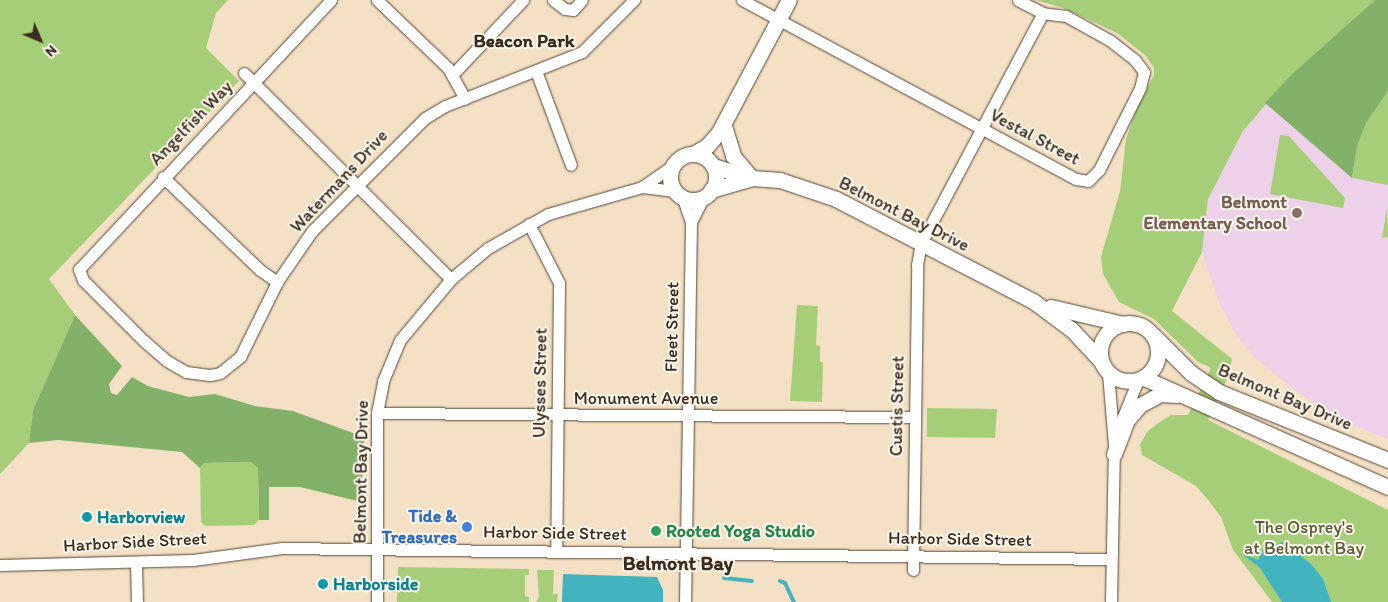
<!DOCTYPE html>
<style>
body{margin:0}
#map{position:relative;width:1388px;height:602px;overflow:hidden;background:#f4e0c4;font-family:Itim,sans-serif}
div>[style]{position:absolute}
.built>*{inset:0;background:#ecd1e9}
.green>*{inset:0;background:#a6ce79}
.forest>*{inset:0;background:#84b169}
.water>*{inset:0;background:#44b3c0}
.stream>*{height:4px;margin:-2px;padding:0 2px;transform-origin:2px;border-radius:2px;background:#44b3c0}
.roads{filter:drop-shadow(0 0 1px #574537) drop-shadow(0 0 1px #574537)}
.minor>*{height:11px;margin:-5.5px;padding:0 5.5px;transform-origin:5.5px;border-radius:5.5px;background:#fff}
.tertiary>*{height:15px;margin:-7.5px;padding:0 7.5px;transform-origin:7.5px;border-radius:7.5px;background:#fff}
.tertiary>.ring{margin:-7.5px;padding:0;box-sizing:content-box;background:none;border:15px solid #fff;border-radius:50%}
.dots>*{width:14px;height:14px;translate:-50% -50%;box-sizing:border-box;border:2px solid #fbf7ec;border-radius:50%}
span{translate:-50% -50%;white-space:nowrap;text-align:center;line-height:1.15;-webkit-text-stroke:4px #fbf7ec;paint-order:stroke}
.street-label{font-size:18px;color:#3b2a1e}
.education-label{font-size:18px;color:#785e54;font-weight:700}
.right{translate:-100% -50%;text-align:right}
.culture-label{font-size:18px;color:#0d838f;font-weight:700}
.left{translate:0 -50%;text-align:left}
.shop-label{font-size:18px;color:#366cbe;font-weight:700}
.park-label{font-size:18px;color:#5b5b39}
.leisure-label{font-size:18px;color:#27864d;font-weight:700}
.neighbourhood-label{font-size:19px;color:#3b2a1e;font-weight:700}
.quarter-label{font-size:20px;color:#3b2a1e;font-weight:700}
.north{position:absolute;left:15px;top:15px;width:50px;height:50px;-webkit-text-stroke:4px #fbf7ec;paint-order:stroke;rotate:135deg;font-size:14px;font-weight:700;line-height:20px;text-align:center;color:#3b2a1e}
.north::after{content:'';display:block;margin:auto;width:18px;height:22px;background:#3b2a1e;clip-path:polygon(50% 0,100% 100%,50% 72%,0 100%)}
</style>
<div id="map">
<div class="built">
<i style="clip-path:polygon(1375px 0,1388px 0,1388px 439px,1340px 420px,1293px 389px,1254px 357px,1236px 334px,1220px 305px,1202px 252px,1208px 199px,1243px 131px,1292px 74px)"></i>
</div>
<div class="green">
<i style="clip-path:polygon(0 0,228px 0,216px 13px,206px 48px,239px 81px,49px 279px,75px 315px,33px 410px,29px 443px,0 474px)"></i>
<i style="clip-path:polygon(1036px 0,1375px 0,1292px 74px,1243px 131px,1208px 199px,1202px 252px,1172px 311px,1232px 359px,1228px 377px,1208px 420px,1388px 510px,1388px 602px,1272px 602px,1233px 550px,1221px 517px,1209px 501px,1196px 486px,1142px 455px,1140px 445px,1147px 432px,1158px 423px,1171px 415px,1188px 415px,1211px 368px,1198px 362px,1154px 319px,1119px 302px,1103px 274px,1101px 257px,1120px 191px,1126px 139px,1138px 104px,1154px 75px,1154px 68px,1145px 55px,1117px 33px,1063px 8px)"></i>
<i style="clip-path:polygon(1388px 91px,1388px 185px,1352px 178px,1357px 146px,1366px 122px)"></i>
<i style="clip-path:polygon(1280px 135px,1289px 136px,1345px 198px,1343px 208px,1270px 194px)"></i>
<i style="clip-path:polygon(1387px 208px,1388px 237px,1382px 238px)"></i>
<i style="clip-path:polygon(797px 305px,818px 306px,816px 345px,820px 346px,820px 362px,823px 362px,822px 402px,790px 401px)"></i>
<i style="clip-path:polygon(927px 408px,997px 409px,995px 438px,927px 437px)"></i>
<i style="clip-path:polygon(251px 462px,258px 467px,259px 520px,254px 525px,205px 526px,201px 522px,200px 468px,204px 463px)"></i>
<i style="clip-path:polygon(398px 567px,529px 569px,529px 575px,525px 575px,525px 596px,529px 597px,529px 602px,397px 602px)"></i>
<i style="clip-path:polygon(537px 570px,554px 570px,553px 594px,558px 594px,557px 602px,536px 602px,539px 597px)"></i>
</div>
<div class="forest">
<i style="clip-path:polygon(1375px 0,1388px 0,1388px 91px,1366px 123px,1357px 146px,1352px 178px,1265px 103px,1292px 74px)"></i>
<i style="clip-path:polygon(75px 315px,122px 366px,109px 384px,111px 393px,117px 395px,132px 377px,148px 386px,189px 397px,215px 394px,255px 406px,293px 411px,364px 437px,361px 502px,300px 487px,269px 487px,269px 520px,259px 520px,258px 468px,251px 462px,204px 463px,200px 468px,182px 452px,58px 440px,29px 443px,33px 410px)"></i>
</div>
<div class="water">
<i style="clip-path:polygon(1283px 542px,1311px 564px,1323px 579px,1331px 602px,1282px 602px,1260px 568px,1241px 553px,1258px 560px,1263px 549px)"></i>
<i style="clip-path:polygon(563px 574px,657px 577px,663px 590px,663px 602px,562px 602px)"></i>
</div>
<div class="stream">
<i style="left:724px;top:578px;width:28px;rotate:6deg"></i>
<i style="left:780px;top:581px;width:5px;rotate:22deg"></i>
<i style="left:785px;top:583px;width:21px;rotate:65deg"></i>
</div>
<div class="roads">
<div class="minor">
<i style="left:331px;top:0;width:369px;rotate:133.1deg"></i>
<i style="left:79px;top:269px;width:12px;rotate:70deg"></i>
<i style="left:83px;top:280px;width:86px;rotate:45deg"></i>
<i style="left:144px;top:341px;width:30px;rotate:41deg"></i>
<i style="left:167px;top:361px;width:22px;rotate:30deg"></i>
<i style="left:186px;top:372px;width:24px;rotate:7deg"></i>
<i style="left:210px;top:375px;width:10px;rotate:-11deg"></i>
<i style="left:220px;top:373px;width:26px;rotate:-39deg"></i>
<i style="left:240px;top:357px;width:84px;rotate:-63.7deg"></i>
<i style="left:277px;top:282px;width:62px;rotate:-55.5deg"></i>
<i style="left:312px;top:231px;width:160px;rotate:-45deg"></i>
<i style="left:425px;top:118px;width:23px;rotate:-31deg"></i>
<i style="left:445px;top:106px;width:147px;rotate:-21.5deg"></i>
<i style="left:582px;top:52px;width:74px;rotate:-45deg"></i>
<i style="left:377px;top:0;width:98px;rotate:43.8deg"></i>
<i style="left:448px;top:68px;width:35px;rotate:61deg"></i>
<i style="left:553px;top:0;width:15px;rotate:37deg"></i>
<i style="left:565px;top:9px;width:8px;rotate:7deg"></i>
<i style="left:573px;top:10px;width:13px;rotate:-48deg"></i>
<i style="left:742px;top:0;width:379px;rotate:28.2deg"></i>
<i style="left:1076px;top:179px;width:12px;rotate:9deg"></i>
<i style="left:1088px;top:181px;width:16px;rotate:-45deg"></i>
<i style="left:1099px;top:170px;width:92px;rotate:-63.4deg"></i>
<i style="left:1140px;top:88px;width:16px;rotate:-76deg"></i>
<i style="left:1144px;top:72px;width:15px;rotate:-127deg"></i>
<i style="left:1135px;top:60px;width:31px;rotate:-142deg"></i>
<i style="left:1111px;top:41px;width:51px;rotate:-150.9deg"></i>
<i style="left:1066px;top:16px;width:23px;rotate:-173deg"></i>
<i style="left:1043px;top:13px;width:28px;rotate:-153deg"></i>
<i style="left:536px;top:71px;width:100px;rotate:69.6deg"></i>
<i style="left:244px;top:73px;width:292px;rotate:44.9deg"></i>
<i style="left:453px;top:74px;width:102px;rotate:-46.6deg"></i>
<i style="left:163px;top:177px;width:134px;rotate:43.8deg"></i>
<i style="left:260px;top:270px;width:21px;rotate:35deg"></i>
<i style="left:642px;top:187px;width:33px;rotate:7deg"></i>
<i style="left:682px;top:196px;width:28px;rotate:71deg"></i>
<i style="left:691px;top:222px;width:380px;rotate:90.9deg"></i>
<i style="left:691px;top:222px;width:28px;rotate:-63deg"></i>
<i style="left:529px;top:224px;width:66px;rotate:63deg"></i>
<i style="left:559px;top:283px;width:268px;rotate:90.6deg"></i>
<i style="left:1108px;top:373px;width:72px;rotate:85.2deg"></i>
<i style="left:1114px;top:445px;width:157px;rotate:91.1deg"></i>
<i style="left:377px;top:413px;width:538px;rotate:0.43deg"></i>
<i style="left:1120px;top:424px;width:48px;rotate:-67.8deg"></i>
<i style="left:136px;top:562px;width:40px;rotate:88.6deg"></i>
<i style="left:0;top:565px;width:193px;rotate:-1.5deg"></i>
<i style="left:193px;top:560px;width:90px;rotate:-7.7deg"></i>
<i style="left:282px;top:548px;width:829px;rotate:0.76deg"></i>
<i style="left:913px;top:570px;width:305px;rotate:-89.2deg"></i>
<i style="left:917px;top:265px;width:22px;rotate:-80deg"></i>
<i style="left:921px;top:243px;width:260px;rotate:-62.1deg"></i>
<i style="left:377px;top:602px;width:189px;rotate:-90deg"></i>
<i style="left:377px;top:413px;width:33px;rotate:-79deg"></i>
<i style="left:383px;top:381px;width:44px;rotate:-67.5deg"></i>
<i style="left:400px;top:340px;width:80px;rotate:-50.1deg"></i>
<i style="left:451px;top:279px;width:48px;rotate:-40deg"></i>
<i style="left:488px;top:248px;width:69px;rotate:-29.5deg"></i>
<i style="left:548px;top:214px;width:98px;rotate:-16deg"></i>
<i style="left:642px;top:187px;width:38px;rotate:-35deg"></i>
</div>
<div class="tertiary">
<i style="left:725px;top:129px;width:28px;rotate:73deg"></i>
<i style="left:733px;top:156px;width:25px;rotate:50deg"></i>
<i style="left:693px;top:154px;width:16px;rotate:-30deg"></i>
<i style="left:707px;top:146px;width:18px;rotate:-49deg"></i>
<i style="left:719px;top:132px;width:149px;rotate:-62.1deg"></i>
<i class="ring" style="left:670px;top:154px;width:31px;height:31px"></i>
<i style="left:713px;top:166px;width:41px;rotate:17.1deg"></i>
<i style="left:752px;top:178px;width:28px;rotate:4deg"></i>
<i style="left:780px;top:180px;width:59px;rotate:18.7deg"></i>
<i style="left:836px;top:199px;width:222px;rotate:27.4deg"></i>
<i style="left:1033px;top:301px;width:49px;rotate:36.6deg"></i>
<i style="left:1072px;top:330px;width:42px;rotate:46.9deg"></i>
<i style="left:711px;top:190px;width:43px;rotate:-16.3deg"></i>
<i style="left:1051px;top:307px;width:74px;rotate:13.3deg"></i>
<i class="ring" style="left:1100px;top:323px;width:43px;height:43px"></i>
<i style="left:1154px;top:336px;width:52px;rotate:45deg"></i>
<i style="left:1191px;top:373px;width:34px;rotate:34deg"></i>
<i style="left:1219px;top:392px;width:182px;rotate:21.9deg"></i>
<i style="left:1144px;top:378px;width:267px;rotate:24.1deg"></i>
<i style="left:1114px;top:454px;width:36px;rotate:-69deg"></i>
<i style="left:1127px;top:420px;width:20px;rotate:-49deg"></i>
<i style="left:1140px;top:405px;width:24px;rotate:-28deg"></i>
<i style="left:1161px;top:394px;width:15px;rotate:4deg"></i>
</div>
</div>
<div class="dots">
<i style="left:1297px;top:213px;background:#8d6e63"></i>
<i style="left:87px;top:517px;background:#0f9aa8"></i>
<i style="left:467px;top:527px;background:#3f7fe0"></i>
<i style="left:656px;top:531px;background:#2e9e5b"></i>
<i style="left:323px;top:584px;background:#0f9aa8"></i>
</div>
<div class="street-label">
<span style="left:191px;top:123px;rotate:-46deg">Angelfish Way</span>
<span style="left:1035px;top:137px;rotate:28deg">Vestal Street</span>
<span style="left:339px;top:181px;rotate:-47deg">Watermans Drive</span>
<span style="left:904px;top:214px;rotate:27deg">Belmont Bay Drive</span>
<span style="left:672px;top:327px;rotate:-89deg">Fleet Street</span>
<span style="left:540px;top:383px;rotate:-89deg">Ulysses Street</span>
<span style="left:1285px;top:397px;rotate:23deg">Belmont Bay Drive</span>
<span style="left:646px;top:398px">Monument Avenue</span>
<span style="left:897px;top:406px;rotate:-89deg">Custis Street</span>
<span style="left:361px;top:472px;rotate:-89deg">Belmont Bay Drive</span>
<span style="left:555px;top:533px;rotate:1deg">Harbor Side Street</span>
<span style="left:960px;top:539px;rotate:1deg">Harbor Side Street</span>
<span style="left:135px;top:542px;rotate:-3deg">Harbor Side Street</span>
</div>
<div class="education-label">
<span class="right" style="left:1287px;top:213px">Belmont<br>Elementary School</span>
</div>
<div class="culture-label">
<span class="left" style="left:97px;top:517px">Harborview</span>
<span class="left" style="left:333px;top:584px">Harborside</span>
</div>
<div class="shop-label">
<span class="right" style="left:457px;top:527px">Tide &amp;<br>Treasures</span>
</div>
<div class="park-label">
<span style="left:1304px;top:538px">The Osprey's<br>at Belmont Bay</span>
</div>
<div class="leisure-label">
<span class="left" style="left:666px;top:531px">Rooted Yoga Studio</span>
</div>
<div class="neighbourhood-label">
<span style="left:524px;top:41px">Beacon Park</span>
</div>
<div class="quarter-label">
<span style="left:678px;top:563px">Belmont Bay</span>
</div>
<div class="north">N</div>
</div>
